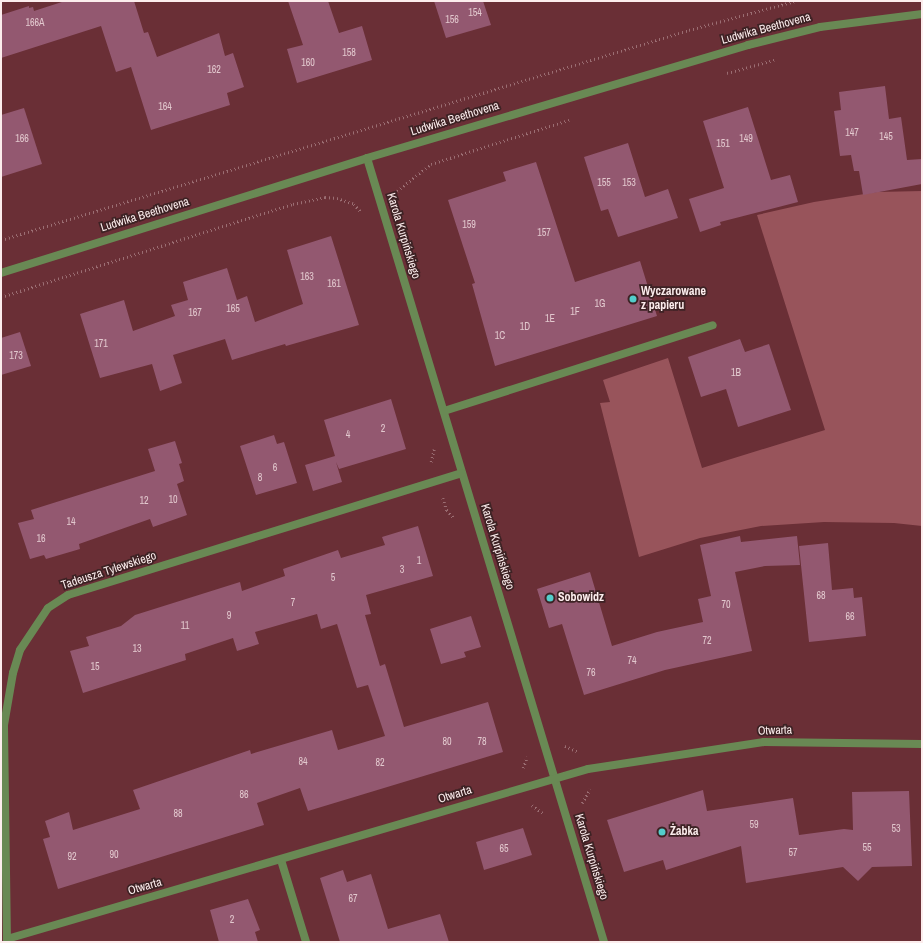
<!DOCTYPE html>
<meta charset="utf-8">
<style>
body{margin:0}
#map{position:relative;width:923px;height:943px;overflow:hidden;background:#6a2f36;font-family:"Archivo Narrow",sans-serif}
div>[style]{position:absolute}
.green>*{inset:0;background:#98545b}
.building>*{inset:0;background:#935870}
.path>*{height:2.5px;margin-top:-1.25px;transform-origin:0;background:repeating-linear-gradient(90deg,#9b6e73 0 1px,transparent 0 4px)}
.service>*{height:8px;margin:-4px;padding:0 4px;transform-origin:4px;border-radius:4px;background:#698954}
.minor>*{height:8px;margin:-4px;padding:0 4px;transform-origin:4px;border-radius:4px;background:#698954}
.tertiary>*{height:8px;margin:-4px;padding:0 4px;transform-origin:4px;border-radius:4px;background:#698954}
.dots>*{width:11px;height:11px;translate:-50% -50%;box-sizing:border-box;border:2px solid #3d2224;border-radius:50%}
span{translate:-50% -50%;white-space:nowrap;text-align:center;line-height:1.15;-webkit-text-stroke:3.5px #3d2224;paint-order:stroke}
.number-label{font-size:10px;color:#e2c8ce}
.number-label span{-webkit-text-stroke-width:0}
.street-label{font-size:12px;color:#fceded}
.poi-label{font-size:12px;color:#fceded;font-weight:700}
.left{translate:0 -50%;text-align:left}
.frame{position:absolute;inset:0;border:2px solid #fceded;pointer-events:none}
</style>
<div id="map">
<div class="green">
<i style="clip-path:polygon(922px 191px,922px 526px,894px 523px,824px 522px,761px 526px,700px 538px,639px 557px,600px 403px,610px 402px,603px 380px,668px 358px,702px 468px,825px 430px,757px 215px,814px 202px,877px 192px)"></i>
</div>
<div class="building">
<i style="clip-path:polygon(65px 1px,134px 1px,144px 33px,148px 32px,157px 57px,219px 33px,225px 56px,233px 53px,244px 87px,227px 93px,230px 105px,151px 130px,131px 67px,116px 72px,101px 26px,1px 58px,1px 15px,29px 6px,29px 8px,33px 7px,34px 11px)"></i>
<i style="clip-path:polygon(288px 1px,328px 1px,339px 33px,362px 26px,372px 60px,297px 83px,287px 49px,303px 45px)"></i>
<i style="clip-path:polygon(434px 1px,483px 1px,491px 25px,446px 38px)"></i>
<i style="clip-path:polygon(885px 86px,889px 119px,901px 117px,907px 160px,922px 159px,922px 184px,863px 195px,859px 171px,854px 171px,851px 155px,840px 156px,834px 111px,841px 110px,839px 92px)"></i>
<i style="clip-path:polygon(748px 107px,771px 180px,790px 175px,798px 202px,720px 222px,721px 225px,700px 232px,689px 199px,724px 188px,703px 121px)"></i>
<i style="clip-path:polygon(24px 108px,42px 164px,1px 177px,1px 115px)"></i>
<i style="clip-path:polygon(628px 143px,645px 197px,668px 189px,678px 218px,618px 237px,608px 209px,601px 211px,584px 157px)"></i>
<i style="clip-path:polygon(536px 162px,575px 282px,640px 261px,657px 316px,495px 366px,472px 284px,475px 283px,448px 200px,506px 181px,503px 172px)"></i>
<i style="clip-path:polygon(331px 236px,359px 325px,286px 346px,285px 344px,232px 360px,225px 339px,173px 355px,182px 383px,160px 391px,152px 364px,100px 378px,80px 314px,124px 300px,133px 331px,175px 316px,171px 305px,188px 300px,183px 282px,227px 268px,237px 300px,247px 296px,255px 322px,303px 304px,287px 250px)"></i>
<i style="clip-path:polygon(20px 332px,31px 366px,1px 375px,1px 338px)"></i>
<i style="clip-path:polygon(740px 339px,745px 352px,769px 344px,791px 410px,738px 427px,726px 389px,701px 397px,688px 357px)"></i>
<i style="clip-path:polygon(391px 399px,406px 449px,339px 469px,336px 462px,342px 482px,313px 491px,305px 465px,335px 456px,324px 420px)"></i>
<i style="clip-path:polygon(274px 435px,277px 444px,284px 442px,297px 483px,256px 495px,240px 446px)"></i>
<i style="clip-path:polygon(175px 441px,182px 463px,179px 464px,184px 481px,177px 484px,187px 515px,153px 527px,150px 519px,79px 544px,80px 549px,46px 559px,44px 555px,30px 559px,18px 523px,34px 519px,31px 510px,155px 471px,148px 449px)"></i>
<i style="clip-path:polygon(418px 526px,433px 576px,366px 595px,371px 614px,365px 615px,380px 666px,385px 664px,404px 727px,488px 702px,503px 752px,308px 811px,300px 788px,257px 803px,264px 825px,58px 889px,43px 839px,50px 837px,45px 821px,69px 812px,73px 830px,140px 809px,133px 790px,250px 750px,251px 754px,332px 730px,338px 750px,385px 736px,368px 685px,357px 688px,337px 624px,321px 629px,317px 614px,255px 632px,259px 644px,237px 651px,233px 638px,185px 654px,186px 660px,83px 693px,70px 651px,89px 646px,86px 637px,121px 626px,135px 615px,240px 582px,242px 591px,285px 576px,283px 569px,338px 550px,341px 558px,385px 545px,382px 537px)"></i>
<i style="clip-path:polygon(740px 536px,741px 542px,797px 536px,800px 565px,765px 566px,735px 572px,752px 651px,665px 670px,584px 695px,562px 624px,549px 628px,537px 589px,590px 572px,612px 646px,657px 632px,703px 622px,698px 599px,711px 596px,700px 545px)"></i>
<i style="clip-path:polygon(828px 543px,832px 590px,853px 588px,854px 598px,862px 597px,866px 636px,809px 642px,799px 546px)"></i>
<i style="clip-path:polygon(471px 616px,481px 647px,464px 652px,466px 657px,441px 664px,430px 629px)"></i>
<i style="clip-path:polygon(703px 790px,707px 811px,793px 798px,799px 835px,844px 829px,853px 830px,852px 792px,909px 791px,912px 866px,872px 867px,858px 881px,843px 867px,746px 883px,741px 846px,666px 870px,663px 860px,624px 872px,607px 820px)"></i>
<i style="clip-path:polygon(523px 828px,532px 855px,484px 870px,476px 842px)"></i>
<i style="clip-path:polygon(343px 870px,347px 882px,371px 874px,388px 929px,440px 914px,449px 942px,340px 942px,320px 878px)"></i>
<i style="clip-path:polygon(248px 899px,260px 930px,255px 932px,258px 942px,219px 942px,210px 910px)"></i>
</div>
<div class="path">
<i style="left:727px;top:73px;width:49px;rotate:-15.5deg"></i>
<i style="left:397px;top:191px;width:43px;rotate:-38.5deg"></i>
<i style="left:431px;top:164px;width:145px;rotate:-17.7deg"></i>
<i style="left:1px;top:240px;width:719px;rotate:-16.97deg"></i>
<i style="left:689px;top:30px;width:110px;rotate:-15.3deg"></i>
<i style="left:1px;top:297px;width:306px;rotate:-17.7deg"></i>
<i style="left:293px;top:204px;width:33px;rotate:-12deg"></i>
<i style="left:325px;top:197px;width:12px;rotate:5deg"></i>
<i style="left:337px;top:198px;width:18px;rotate:19deg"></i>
<i style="left:354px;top:204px;width:12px;rotate:48deg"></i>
<i style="left:431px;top:462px;width:13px;rotate:-77deg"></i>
<i style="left:443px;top:498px;width:13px;rotate:72deg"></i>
<i style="left:447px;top:510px;width:11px;rotate:49deg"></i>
<i style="left:565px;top:746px;width:13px;rotate:23deg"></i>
<i style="left:523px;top:768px;width:12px;rotate:-70deg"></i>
<i style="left:582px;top:803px;width:16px;rotate:-60deg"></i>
<i style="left:532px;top:805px;width:15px;rotate:37deg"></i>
</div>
<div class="service">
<i style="left:444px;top:411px;width:282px;rotate:-17.7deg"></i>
</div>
<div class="minor">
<i style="left:367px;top:158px;width:819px;rotate:73.18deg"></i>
<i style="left:281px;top:860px;width:86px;rotate:73deg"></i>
<i style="left:7px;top:939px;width:605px;rotate:-16.31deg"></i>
<i style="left:588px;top:769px;width:178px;rotate:-8.7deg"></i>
<i style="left:764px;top:742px;width:158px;rotate:0.7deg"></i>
<i style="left:7px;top:942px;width:217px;rotate:-90.8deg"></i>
<i style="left:4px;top:725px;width:53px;rotate:-80.2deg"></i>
<i style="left:13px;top:673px;width:24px;rotate:-73deg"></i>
<i style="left:20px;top:650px;width:50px;rotate:-56.3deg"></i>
<i style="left:48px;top:608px;width:24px;rotate:-33deg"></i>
<i style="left:68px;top:595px;width:412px;rotate:-17.2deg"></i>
</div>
<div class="tertiary">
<i style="left:1px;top:273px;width:384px;rotate:-17.4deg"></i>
<i style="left:367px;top:158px;width:397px;rotate:-16.5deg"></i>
<i style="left:748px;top:45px;width:74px;rotate:-14deg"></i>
<i style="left:820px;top:27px;width:103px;rotate:-7.3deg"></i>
</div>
<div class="dots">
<i style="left:633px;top:299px;background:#53cdcb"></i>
<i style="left:550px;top:598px;background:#53cdcb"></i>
<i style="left:662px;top:832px;background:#53cdcb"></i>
</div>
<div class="number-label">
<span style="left:475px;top:13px">154</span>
<span style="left:452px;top:20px">156</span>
<span style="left:35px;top:23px">166A</span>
<span style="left:349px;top:53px">158</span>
<span style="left:308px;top:63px">160</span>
<span style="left:214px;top:70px">162</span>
<span style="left:165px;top:107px">164</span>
<span style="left:852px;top:133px">147</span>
<span style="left:886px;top:137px">145</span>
<span style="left:22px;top:139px">166</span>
<span style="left:746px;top:139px">149</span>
<span style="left:723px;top:144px">151</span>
<span style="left:604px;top:183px">155</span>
<span style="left:629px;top:183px">153</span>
<span style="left:469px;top:225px">159</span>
<span style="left:544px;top:233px">157</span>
<span style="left:307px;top:277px">163</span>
<span style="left:334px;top:284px">161</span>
<span style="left:600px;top:304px">1G</span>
<span style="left:233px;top:309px">165</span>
<span style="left:575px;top:312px">1F</span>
<span style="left:195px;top:313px">167</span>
<span style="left:550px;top:319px">1E</span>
<span style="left:525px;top:327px">1D</span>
<span style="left:500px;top:336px">1C</span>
<span style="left:101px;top:344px">171</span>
<span style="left:16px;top:356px">173</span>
<span style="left:736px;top:373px">1B</span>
<span style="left:383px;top:429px">2</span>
<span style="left:348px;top:435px">4</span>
<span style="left:275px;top:468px">6</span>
<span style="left:260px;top:478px">8</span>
<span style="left:173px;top:500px">10</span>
<span style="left:144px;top:501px">12</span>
<span style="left:71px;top:522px">14</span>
<span style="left:41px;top:539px">16</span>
<span style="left:419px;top:561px">1</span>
<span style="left:402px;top:570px">3</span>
<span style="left:333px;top:578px">5</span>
<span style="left:821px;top:596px">68</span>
<span style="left:293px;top:603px">7</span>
<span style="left:726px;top:605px">70</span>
<span style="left:229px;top:616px">9</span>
<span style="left:850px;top:617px">66</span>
<span style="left:185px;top:626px">11</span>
<span style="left:707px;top:641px">72</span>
<span style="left:137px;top:649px">13</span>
<span style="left:632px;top:661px">74</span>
<span style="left:95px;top:667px">15</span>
<span style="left:591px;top:673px">76</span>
<span style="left:447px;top:742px">80</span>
<span style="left:482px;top:742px">78</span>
<span style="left:303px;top:762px">84</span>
<span style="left:380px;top:763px">82</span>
<span style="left:244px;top:795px">86</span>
<span style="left:178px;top:814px">88</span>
<span style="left:754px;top:825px">59</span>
<span style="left:896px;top:829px">53</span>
<span style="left:867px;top:848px">55</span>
<span style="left:504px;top:849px">65</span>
<span style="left:793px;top:853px">57</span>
<span style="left:114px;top:855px">90</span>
<span style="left:72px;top:857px">92</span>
<span style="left:353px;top:899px">67</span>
<span style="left:232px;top:920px">2</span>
</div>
<div class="street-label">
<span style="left:766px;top:29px;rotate:-15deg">Ludwika Beethovena</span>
<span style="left:455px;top:119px;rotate:-17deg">Ludwika Beethovena</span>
<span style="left:145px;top:215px;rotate:-17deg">Ludwika Beethovena</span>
<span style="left:403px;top:236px;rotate:73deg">Karola Kurpińskiego</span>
<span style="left:497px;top:547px;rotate:73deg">Karola Kurpińskiego</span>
<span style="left:109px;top:571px;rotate:-18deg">Tadeusza Tylewskiego</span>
<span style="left:775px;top:731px;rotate:-2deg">Otwarta</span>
<span style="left:455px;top:795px;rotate:-17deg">Otwarta</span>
<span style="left:591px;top:857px;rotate:73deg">Karola Kurpińskiego</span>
<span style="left:145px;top:887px;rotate:-16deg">Otwarta</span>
</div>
<div class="poi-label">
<span class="left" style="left:641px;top:299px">Wyczarowane<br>z papieru</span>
<span class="left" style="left:558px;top:598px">Sobowidz</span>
<span class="left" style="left:670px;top:832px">Żabka</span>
</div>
<div class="frame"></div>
</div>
